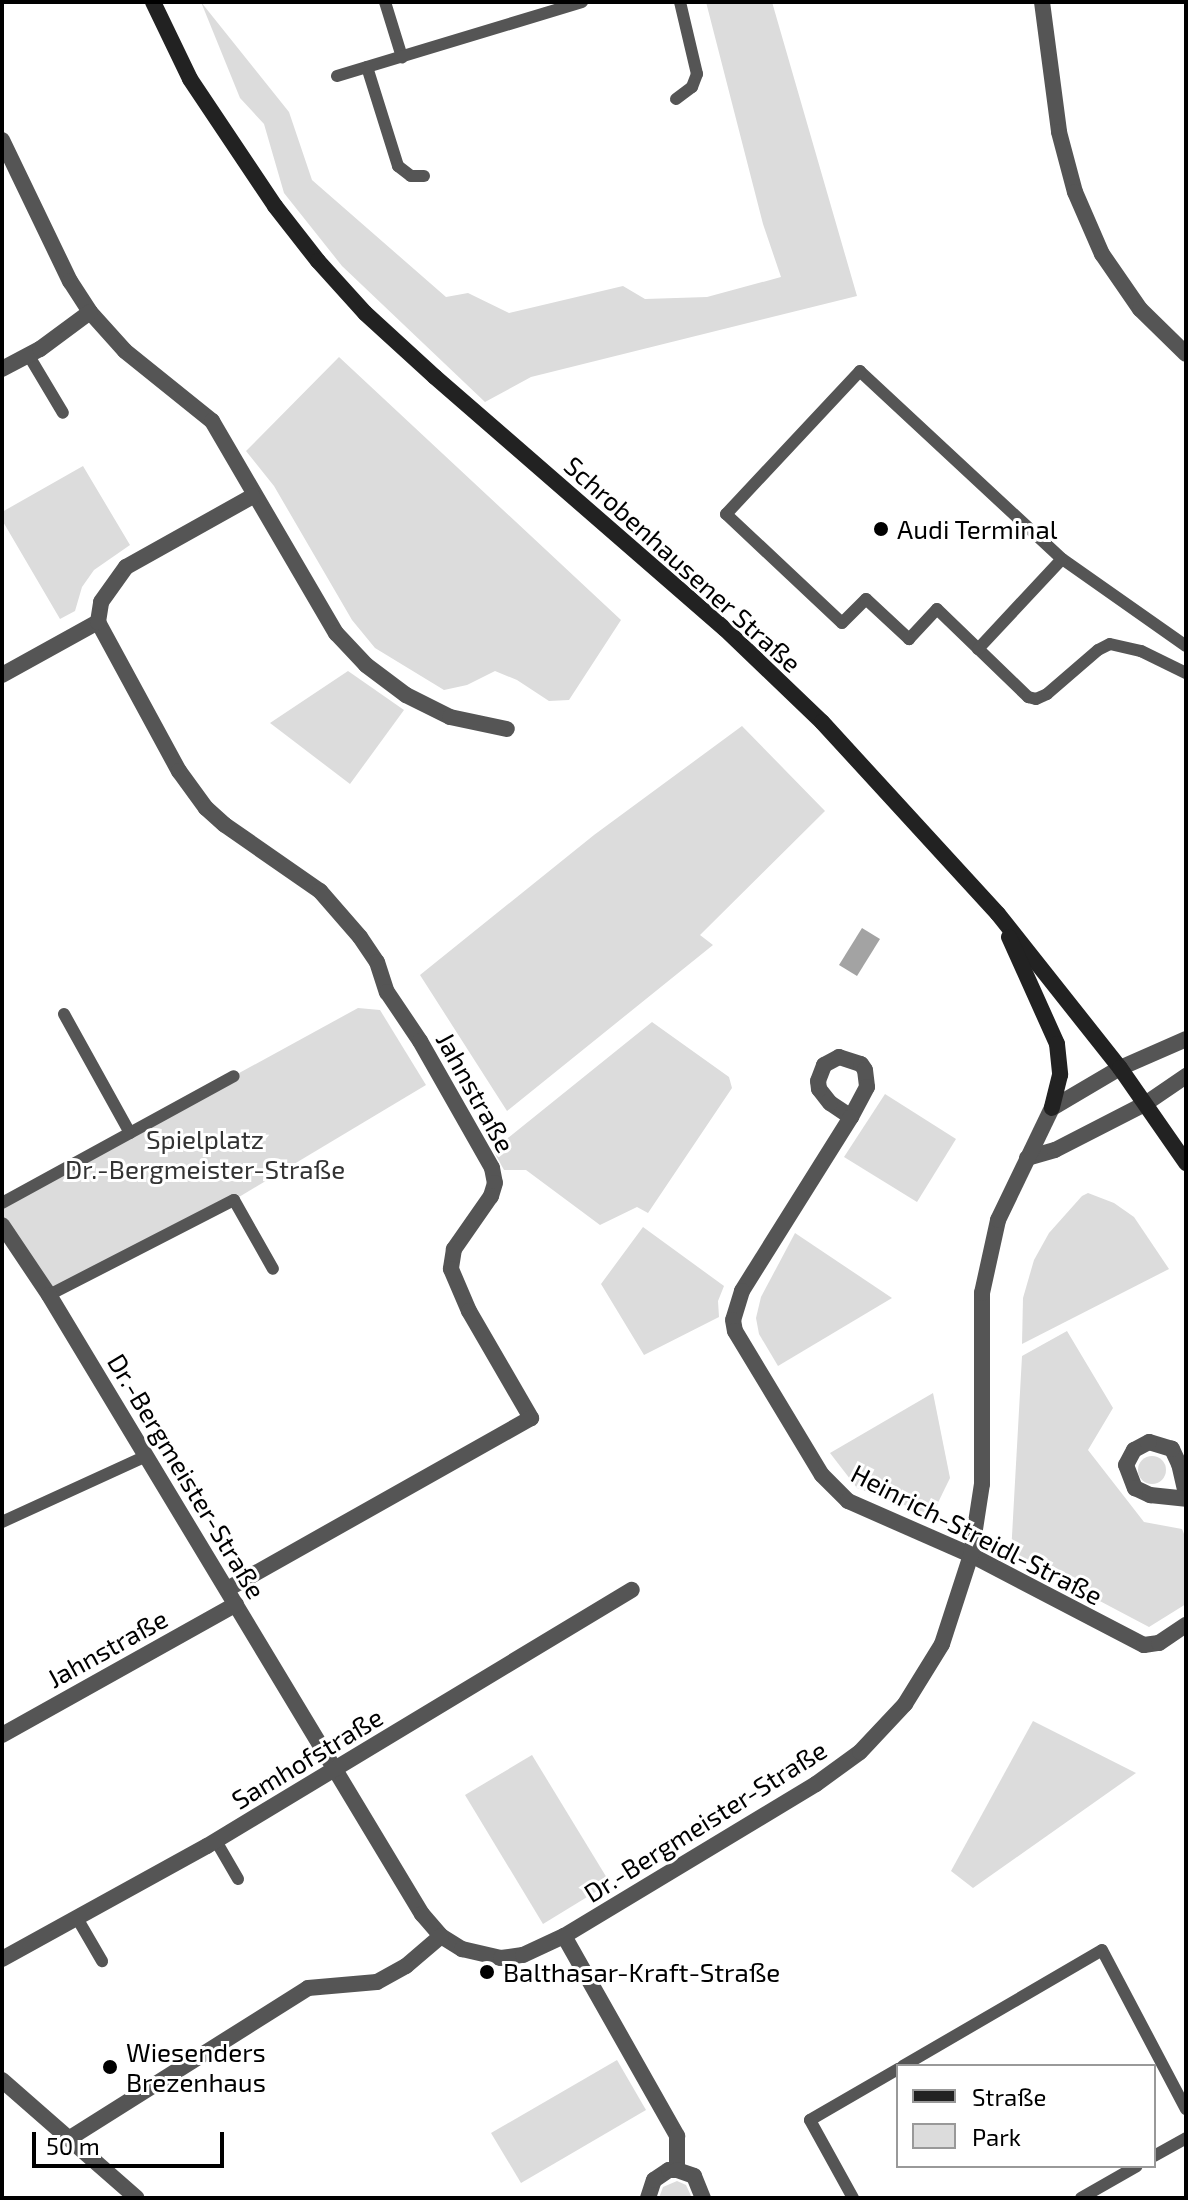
<!DOCTYPE html>
<meta charset="utf-8">
<style>
body{margin:0}
#map{position:relative;width:1188px;height:2200px;overflow:hidden;background:#fff;font-family:"Exo 2",sans-serif}
div>[style]{position:absolute}
.green>*{inset:0;background:#dcdcdc}
.round{border-radius:50%}
.water>*{inset:0;background:#a3a3a3}
.service>*{height:12px;margin:-6px;padding:0 6px;transform-origin:6px;border-radius:6px;background:#555}
.minor>*{height:16px;margin:-8px;padding:0 8px;transform-origin:8px;border-radius:8px;background:#555}
.secondary>*{height:16px;margin:-8px;padding:0 8px;transform-origin:8px;border-radius:8px;background:#222}
.dots>*{width:22px;height:22px;translate:-50% -50%;box-sizing:border-box;border:4px solid #fff;border-radius:50%}
span{translate:-50% -50%;white-space:nowrap;text-align:center;line-height:1.15;-webkit-text-stroke:6px #fff;paint-order:stroke}
.poi-label{font-size:26px;color:#000}
.left{translate:0 -50%;text-align:left}
.street-label{font-size:26px;color:#000}
.park-label{font-size:26px;color:#333}
.frame{position:absolute;inset:0;border:4px solid #000;pointer-events:none}
.legend{position:absolute;left:896px;top:2064px;width:260px;height:104px;box-sizing:border-box;background:#fff;border:2px solid #999;margin:0;padding:10px 14px;list-style:none;font-size:24px;color:#000}
.legend li{display:flex;align-items:center;gap:16px;height:40px}
.legend b{width:40px;border:2px solid #999}
.scale{position:absolute;left:32px;top:2132px;width:192px;height:36px;box-sizing:border-box;border:4px solid #000;border-top:0;padding-left:10px;font-size:24px;line-height:28px;white-space:nowrap;color:#000;-webkit-text-stroke:6px #fff;paint-order:stroke}
</style>
<div id="map">
<div class="green">
<i style="clip-path:polygon(201px 2px,289px 112px,312px 180px,446px 297px,468px 293px,509px 313px,623px 286px,645px 299px,707px 297px,781px 277px,763px 224px,706px 2px,772px 2px,857px 296px,531px 377px,485px 402px,342px 266px,284px 193px,264px 124px,240px 98px)"></i>
<i style="clip-path:polygon(339px 357px,621px 620px,569px 700px,549px 701px,517px 680px,495px 671px,467px 685px,444px 690px,375px 648px,352px 620px,274px 486px,246px 451px)"></i>
<i style="clip-path:polygon(83px 466px,130px 545px,94px 570px,82px 587px,75px 611px,60px 619px,2px 520px,2px 512px)"></i>
<i style="clip-path:polygon(348px 671px,404px 710px,350px 784px,270px 723px)"></i>
<i style="clip-path:polygon(742px 726px,825px 811px,700px 935px,713px 945px,507px 1111px,420px 975px,594px 835px)"></i>
<i style="clip-path:polygon(358px 1008px,380px 1010px,426px 1085px,234px 1200px,49px 1295px,2px 1225px,2px 1203px)"></i>
<i style="clip-path:polygon(652px 1022px,729px 1077px,732px 1088px,648px 1213px,637px 1207px,600px 1225px,526px 1170px,504px 1170px,493px 1150px)"></i>
<i style="clip-path:polygon(885px 1094px,956px 1139px,917px 1202px,844px 1157px)"></i>
<i style="clip-path:polygon(1088px 1193px,1114px 1203px,1134px 1217px,1169px 1269px,1022px 1344px,1023px 1298px,1034px 1260px,1049px 1233px,1082px 1196px)"></i>
<i style="clip-path:polygon(643px 1227px,724px 1286px,718px 1301px,719px 1317px,644px 1355px,601px 1284px)"></i>
<i style="clip-path:polygon(795px 1233px,892px 1298px,778px 1366px,759px 1334px,756px 1318px,761px 1297px)"></i>
<i style="clip-path:polygon(1067px 1331px,1113px 1408px,1088px 1450px,1144px 1522px,1182px 1529px,1186px 1539px,1186px 1604px,1149px 1627px,1011px 1554px,1022px 1356px)"></i>
<i style="clip-path:polygon(933px 1393px,950px 1478px,932px 1515px,857px 1488px,830px 1453px)"></i>
<i class="round" style="left:1138px;top:1456px;width:28px;height:28px"></i>
<i style="clip-path:polygon(1033px 1721px,1136px 1773px,973px 1888px,951px 1871px)"></i>
<i style="clip-path:polygon(532px 1755px,610px 1883px,543px 1924px,465px 1795px)"></i>
<i style="clip-path:polygon(617px 2060px,646px 2110px,521px 2183px,491px 2133px)"></i>
<i style="clip-path:polygon(677px 2181px,686px 2185px,692px 2198px,659px 2198px,663px 2187px)"></i>
</div>
<div class="water">
<i style="clip-path:polygon(862px 928px,880px 939px,857px 976px,839px 965px)"></i>
</div>
<div class="service">
<i style="left:385px;top:2px;width:58px;rotate:72.8deg"></i>
<i style="left:367px;top:67px;width:104px;rotate:72.6deg"></i>
<i style="left:398px;top:166px;width:16px;rotate:38deg"></i>
<i style="left:411px;top:176px;width:13px"></i>
<i style="left:337px;top:76px;width:256px;rotate:-16.8deg"></i>
<i style="left:676px;top:99px;width:20px;rotate:-37deg"></i>
<i style="left:692px;top:87px;width:14px;rotate:-69deg"></i>
<i style="left:697px;top:74px;width:74px;rotate:-103.3deg"></i>
<i style="left:29px;top:356px;width:66px;rotate:59.2deg"></i>
<i style="left:1186px;top:646px;width:151px;rotate:-144.9deg"></i>
<i style="left:1062px;top:559px;width:276px;rotate:-137.1deg"></i>
<i style="left:860px;top:371px;width:196px;rotate:133.1deg"></i>
<i style="left:726px;top:514px;width:159px;rotate:43.2deg"></i>
<i style="left:842px;top:623px;width:34px;rotate:-45deg"></i>
<i style="left:866px;top:599px;width:59px;rotate:42.9deg"></i>
<i style="left:909px;top:639px;width:41px;rotate:-47deg"></i>
<i style="left:937px;top:609px;width:127px;rotate:44deg"></i>
<i style="left:1028px;top:697px;width:8px;rotate:14deg"></i>
<i style="left:1036px;top:699px;width:12px;rotate:-24deg"></i>
<i style="left:1047px;top:694px;width:67px;rotate:-40.8deg"></i>
<i style="left:1098px;top:650px;width:13px;rotate:-27deg"></i>
<i style="left:1110px;top:644px;width:32px;rotate:13deg"></i>
<i style="left:1141px;top:651px;width:50px;rotate:26.1deg"></i>
<i style="left:978px;top:649px;width:123px;rotate:-47deg"></i>
<i style="left:64px;top:1014px;width:136px;rotate:61deg"></i>
<i style="left:2px;top:1203px;width:264px;rotate:-28.7deg"></i>
<i style="left:49px;top:1295px;width:208px;rotate:-27.2deg"></i>
<i style="left:234px;top:1200px;width:79px;rotate:60.5deg"></i>
<i style="left:2px;top:1522px;width:158px;rotate:-24.6deg"></i>
<i style="left:216px;top:1841px;width:44px;rotate:59.9deg"></i>
<i style="left:77px;top:1918px;width:50px;rotate:59.8deg"></i>
<i style="left:903px;top:2066px;width:230px;rotate:-30.2deg"></i>
<i style="left:1102px;top:1950px;width:180px;rotate:62.2deg"></i>
<i style="left:1154px;top:2156px;width:37px;rotate:-29deg"></i>
<i style="left:853px;top:2198px;width:89px;rotate:-118.9deg"></i>
<i style="left:810px;top:2120px;width:102px;rotate:-30.1deg"></i>
<i style="left:1081px;top:2198px;width:64px;rotate:-29.7deg"></i>
</div>
<div class="minor">
<i style="left:1042px;top:2px;width:131px;rotate:82.5deg"></i>
<i style="left:1059px;top:132px;width:62px;rotate:75.1deg"></i>
<i style="left:1075px;top:192px;width:68px;rotate:66.5deg"></i>
<i style="left:1102px;top:254px;width:67px;rotate:55.4deg"></i>
<i style="left:1140px;top:309px;width:64px;rotate:44.4deg"></i>
<i style="left:2px;top:140px;width:157px;rotate:64.3deg"></i>
<i style="left:70px;top:281px;width:37px;rotate:57deg"></i>
<i style="left:90px;top:312px;width:52px;rotate:48.1deg"></i>
<i style="left:125px;top:351px;width:112px;rotate:38.8deg"></i>
<i style="left:212px;top:421px;width:246px;rotate:59.7deg"></i>
<i style="left:336px;top:633px;width:44px;rotate:46.8deg"></i>
<i style="left:366px;top:665px;width:50px;rotate:36.9deg"></i>
<i style="left:406px;top:695px;width:49px;rotate:26.6deg"></i>
<i style="left:450px;top:717px;width:58px;rotate:11.9deg"></i>
<i style="left:2px;top:369px;width:43px;rotate:-27.8deg"></i>
<i style="left:40px;top:349px;width:62px;rotate:-36.5deg"></i>
<i style="left:98px;top:622px;width:170px;rotate:61.5deg"></i>
<i style="left:179px;top:771px;width:46px;rotate:53.9deg"></i>
<i style="left:206px;top:808px;width:25px;rotate:42deg"></i>
<i style="left:225px;top:825px;width:116px;rotate:34.8deg"></i>
<i style="left:320px;top:891px;width:61px;rotate:49deg"></i>
<i style="left:360px;top:937px;width:30px;rotate:56deg"></i>
<i style="left:377px;top:962px;width:32px;rotate:72deg"></i>
<i style="left:387px;top:992px;width:59px;rotate:56deg"></i>
<i style="left:420px;top:1041px;width:146px;rotate:60.4deg"></i>
<i style="left:492px;top:1168px;width:15px;rotate:79deg"></i>
<i style="left:495px;top:1183px;width:14px;rotate:107deg"></i>
<i style="left:491px;top:1196px;width:65px;rotate:124.9deg"></i>
<i style="left:454px;top:1249px;width:20px;rotate:99deg"></i>
<i style="left:451px;top:1269px;width:46px;rotate:66.8deg"></i>
<i style="left:469px;top:1311px;width:124px;rotate:59.9deg"></i>
<i style="left:531px;top:1418px;width:348px;rotate:150.6deg"></i>
<i style="left:2px;top:675px;width:110px;rotate:-28.9deg"></i>
<i style="left:98px;top:622px;width:20px;rotate:-81deg"></i>
<i style="left:101px;top:602px;width:43px;rotate:-54.5deg"></i>
<i style="left:126px;top:567px;width:145px;rotate:-29.2deg"></i>
<i style="left:851px;top:1117px;width:25px;rotate:-146deg"></i>
<i style="left:830px;top:1103px;width:18px;rotate:-128deg"></i>
<i style="left:819px;top:1089px;width:8px;rotate:-97deg"></i>
<i style="left:818px;top:1081px;width:17px;rotate:-69deg"></i>
<i style="left:824px;top:1065px;width:17px;rotate:-28deg"></i>
<i style="left:839px;top:1057px;width:23px;rotate:18deg"></i>
<i style="left:861px;top:1064px;width:7px;rotate:56deg"></i>
<i style="left:865px;top:1070px;width:17px;rotate:83deg"></i>
<i style="left:867px;top:1087px;width:34px;rotate:118deg"></i>
<i style="left:851px;top:1117px;width:205px;rotate:122.1deg"></i>
<i style="left:742px;top:1291px;width:30px;rotate:107deg"></i>
<i style="left:733px;top:1320px;width:11px;rotate:80deg"></i>
<i style="left:735px;top:1331px;width:168px;rotate:58.9deg"></i>
<i style="left:822px;top:1475px;width:37px;rotate:45deg"></i>
<i style="left:848px;top:1501px;width:134px;rotate:23.7deg"></i>
<i style="left:971px;top:1555px;width:195px;rotate:27.5deg"></i>
<i style="left:1144px;top:1645px;width:15px;rotate:-8deg"></i>
<i style="left:1159px;top:1643px;width:32px;rotate:-34deg"></i>
<i style="left:1027px;top:1158px;width:29px;rotate:-16deg"></i>
<i style="left:1055px;top:1150px;width:101px;rotate:-27.1deg"></i>
<i style="left:1145px;top:1104px;width:50px;rotate:-34.3deg"></i>
<i style="left:2px;top:1225px;width:84px;rotate:56.1deg"></i>
<i style="left:49px;top:1295px;width:723px;rotate:58.93deg"></i>
<i style="left:422px;top:1914px;width:29px;rotate:49deg"></i>
<i style="left:441px;top:1936px;width:25px;rotate:32deg"></i>
<i style="left:462px;top:1949px;width:40px;rotate:13deg"></i>
<i style="left:501px;top:1958px;width:22px;rotate:-8deg"></i>
<i style="left:523px;top:1955px;width:45px;rotate:-24.9deg"></i>
<i style="left:564px;top:1936px;width:294px;rotate:-31.1deg"></i>
<i style="left:816px;top:1784px;width:54px;rotate:-36deg"></i>
<i style="left:860px;top:1752px;width:66px;rotate:-46.8deg"></i>
<i style="left:905px;top:1704px;width:70px;rotate:-58.3deg"></i>
<i style="left:942px;top:1644px;width:94px;rotate:-72deg"></i>
<i style="left:971px;top:1555px;width:72px;rotate:-81.2deg"></i>
<i style="left:982px;top:1484px;width:191px;rotate:-90deg"></i>
<i style="left:982px;top:1293px;width:75px;rotate:-77.6deg"></i>
<i style="left:998px;top:1220px;width:124px;rotate:-64.3deg"></i>
<i style="left:1052px;top:1108px;width:79px;rotate:-30.5deg"></i>
<i style="left:1120px;top:1068px;width:72px;rotate:-23.7deg"></i>
<i style="left:1186px;top:1494px;width:31px;rotate:-103deg"></i>
<i style="left:1179px;top:1464px;width:17px;rotate:-115deg"></i>
<i style="left:1172px;top:1449px;width:24px;rotate:-163deg"></i>
<i style="left:1149px;top:1442px;width:17px;rotate:152deg"></i>
<i style="left:1134px;top:1450px;width:17px;rotate:118deg"></i>
<i style="left:1126px;top:1465px;width:25px;rotate:69deg"></i>
<i style="left:1135px;top:1488px;width:17px;rotate:25deg"></i>
<i style="left:1150px;top:1495px;width:36px;rotate:6deg"></i>
<i style="left:2px;top:1735px;width:268px;rotate:-29.2deg"></i>
<i style="left:564px;top:1936px;width:230px;rotate:60.5deg"></i>
<i style="left:677px;top:2136px;width:34px;rotate:90deg"></i>
<i style="left:2px;top:1959px;width:234px;rotate:-28.9deg"></i>
<i style="left:207px;top:1846px;width:496px;rotate:-31.1deg"></i>
<i style="left:2px;top:2080px;width:179px;rotate:41.2deg"></i>
<i style="left:70px;top:2138px;width:281px;rotate:-32.2deg"></i>
<i style="left:308px;top:1988px;width:69px;rotate:-5deg"></i>
<i style="left:377px;top:1982px;width:33px;rotate:-29deg"></i>
<i style="left:406px;top:1966px;width:46px;rotate:-40.6deg"></i>
<i style="left:648px;top:2198px;width:19px;rotate:-72deg"></i>
<i style="left:654px;top:2180px;width:18px;rotate:-34deg"></i>
<i style="left:669px;top:2170px;width:8px"></i>
<i style="left:677px;top:2170px;width:18px;rotate:19deg"></i>
<i style="left:694px;top:2176px;width:24px;rotate:68deg"></i>
</div>
<div class="secondary">
<i style="left:153px;top:2px;width:85px;rotate:64.3deg"></i>
<i style="left:190px;top:79px;width:153px;rotate:56.2deg"></i>
<i style="left:275px;top:206px;width:70px;rotate:52deg"></i>
<i style="left:318px;top:261px;width:70px;rotate:47.9deg"></i>
<i style="left:365px;top:313px;width:95px;rotate:42.4deg"></i>
<i style="left:435px;top:377px;width:384px;rotate:41deg"></i>
<i style="left:725px;top:629px;width:134px;rotate:43.8deg"></i>
<i style="left:822px;top:722px;width:260px;rotate:47.5deg"></i>
<i style="left:998px;top:914px;width:196px;rotate:51.6deg"></i>
<i style="left:1120px;top:1068px;width:116px;rotate:55.2deg"></i>
<i style="left:1009px;top:937px;width:117px;rotate:65.8deg"></i>
<i style="left:1057px;top:1044px;width:31px;rotate:84deg"></i>
<i style="left:1060px;top:1075px;width:34px;rotate:104deg"></i>
</div>
<div class="dots">
<i style="left:881px;top:529px;background:#000"></i>
<i style="left:487px;top:1972px;background:#000"></i>
<i style="left:110px;top:2067px;background:#000"></i>
</div>
<div class="poi-label">
<span class="left" style="left:897px;top:529px">Audi Terminal</span>
<span class="left" style="left:503px;top:1972px">Balthasar-Kraft-Straße</span>
<span class="left" style="left:126px;top:2067px">Wiesenders<br>Brezenhaus</span>
</div>
<div class="street-label">
<span style="left:683px;top:564px;rotate:42deg">Schrobenhausener Straße</span>
<span style="left:476px;top:1092px;rotate:61deg">Jahnstraße</span>
<span style="left:187px;top:1476px;rotate:59deg">Dr.-Bergmeister-Straße</span>
<span style="left:977px;top:1534px;rotate:27deg">Heinrich-Streidl-Straße</span>
<span style="left:107px;top:1648px;rotate:-29deg">Jahnstraße</span>
<span style="left:307px;top:1758px;rotate:-31deg">Samhofstraße</span>
<span style="left:705px;top:1821px;rotate:-32deg">Dr.-Bergmeister-Straße</span>
</div>
<div class="park-label">
<span style="left:205px;top:1154px">Spielplatz<br>Dr.-Bergmeister-Straße</span>
</div>
<div class="frame"></div>
<ul class="legend">
<li><b style="height:10px;background:#222"></b>Straße</li>
<li><b style="height:22px;background:#dcdcdc"></b>Park</li>
</ul>
<div class="scale">50 m</div>
</div>
